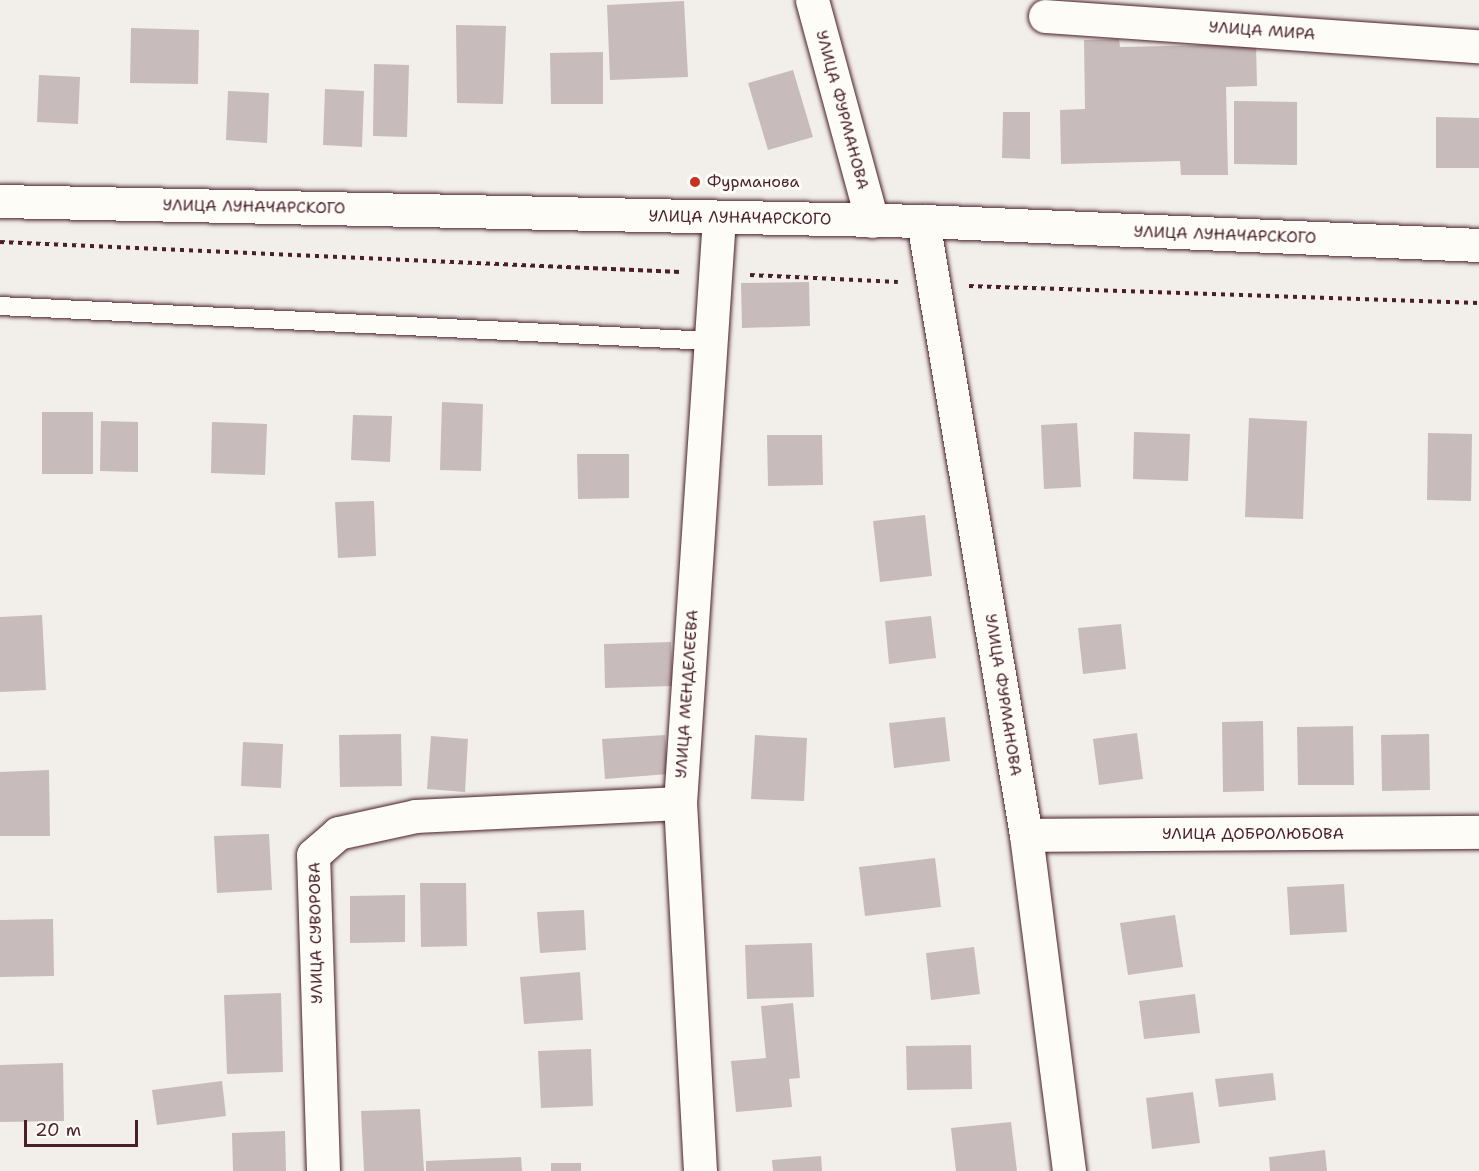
<!DOCTYPE html>
<meta charset="utf-8">
<style>
body{margin:0}
#map{position:relative;width:1479px;height:1171px;overflow:hidden;background:#f2efeb;font-family:"Shantell Sans",sans-serif}
div>[style]{position:absolute}
.building>*{inset:0;background:#c8bbbb}
.path>*{height:4px;margin-top:-2px;transform-origin:0;background:repeating-linear-gradient(90deg,#4a1f2b 0 4.5px,transparent 0 9px)}
.roads{filter:drop-shadow(0 0 2px #4a1f2b) drop-shadow(0 0 2px #4a1f2b)}
.service>*{height:18px;margin:-9px;padding:0 9px;transform-origin:9px;border-radius:9px;background:#fdfcf7}
.minor>*{height:33px;margin:-16.5px;padding:0 16.5px;transform-origin:16.5px;border-radius:16.5px;background:#fdfcf7}
.secondary>*{height:33px;margin:-16.5px;padding:0 16.5px;transform-origin:16.5px;border-radius:16.5px;background:#fdfcf7}
.dots>*{width:16px;height:16px;translate:-50% -50%;box-sizing:border-box;border:3px solid #fdfcf7;border-radius:50%}
span{translate:-50% -50%;white-space:nowrap;text-align:center;line-height:1.15;-webkit-text-stroke:6px #fdfcf7;paint-order:stroke}
.street-label{font-size:16px;color:#4a1f2b}
.poi-label{font-size:16px;color:#4a1f2b}
.left{translate:0 -50%;text-align:left}
.scale{position:absolute;left:24px;top:1120px;width:114px;height:27px;box-sizing:border-box;border:3px solid #4a1f2b;border-top:0;padding-left:8px;font-size:18px;line-height:21px;white-space:nowrap;color:#4a1f2b;-webkit-text-stroke:4px #fdfcf7;paint-order:stroke}
</style>
<div id="map">
<div class="building">
<i style="clip-path:polygon(684px 1px,688px 77px,610px 80px,607px 5px)"></i>
<i style="clip-path:polygon(456px 25px,506px 26px,503px 104px,457px 103px)"></i>
<i style="clip-path:polygon(131px 28px,199px 30px,198px 84px,130px 83px)"></i>
<i style="clip-path:polygon(1119px 39px,1120px 47px,1256px 44px,1257px 86px,1226px 87px,1228px 175px,1181px 175px,1180px 161px,1061px 164px,1060px 110px,1085px 109px,1084px 40px)"></i>
<i style="clip-path:polygon(603px 52px,603px 104px,551px 104px,550px 53px)"></i>
<i style="clip-path:polygon(374px 64px,409px 65px,407px 137px,373px 136px)"></i>
<i style="clip-path:polygon(793px 70px,813px 137px,768px 150px,748px 83px)"></i>
<i style="clip-path:polygon(39px 75px,80px 77px,78px 124px,37px 122px)"></i>
<i style="clip-path:polygon(325px 89px,364px 91px,362px 147px,323px 145px)"></i>
<i style="clip-path:polygon(228px 91px,269px 93px,267px 143px,226px 140px)"></i>
<i style="clip-path:polygon(1234px 101px,1297px 102px,1297px 165px,1234px 164px)"></i>
<i style="clip-path:polygon(1003px 112px,1030px 112px,1030px 159px,1002px 158px)"></i>
<i style="clip-path:polygon(1436px 117px,1479px 118px,1479px 168px,1436px 168px)"></i>
<i style="clip-path:polygon(809px 282px,810px 326px,742px 328px,741px 283px)"></i>
<i style="clip-path:polygon(442px 402px,483px 404px,481px 471px,440px 470px)"></i>
<i style="clip-path:polygon(42px 412px,93px 412px,93px 474px,42px 474px)"></i>
<i style="clip-path:polygon(353px 415px,392px 416px,390px 462px,351px 460px)"></i>
<i style="clip-path:polygon(1249px 418px,1307px 421px,1303px 519px,1245px 517px)"></i>
<i style="clip-path:polygon(101px 421px,138px 422px,138px 472px,100px 471px)"></i>
<i style="clip-path:polygon(212px 422px,267px 424px,265px 475px,211px 473px)"></i>
<i style="clip-path:polygon(1077px 423px,1081px 487px,1044px 489px,1041px 425px)"></i>
<i style="clip-path:polygon(1134px 432px,1190px 434px,1188px 481px,1133px 479px)"></i>
<i style="clip-path:polygon(1428px 433px,1472px 434px,1471px 501px,1427px 500px)"></i>
<i style="clip-path:polygon(767px 435px,822px 435px,823px 485px,768px 486px)"></i>
<i style="clip-path:polygon(577px 454px,629px 454px,629px 498px,578px 499px)"></i>
<i style="clip-path:polygon(374px 501px,376px 556px,338px 558px,335px 502px)"></i>
<i style="clip-path:polygon(925px 515px,932px 576px,880px 582px,873px 521px)"></i>
<i style="clip-path:polygon(42px 615px,46px 690px,0 692px,0 617px)"></i>
<i style="clip-path:polygon(931px 616px,936px 658px,889px 664px,885px 621px)"></i>
<i style="clip-path:polygon(1121px 624px,1126px 669px,1083px 674px,1078px 628px)"></i>
<i style="clip-path:polygon(671px 642px,673px 686px,605px 688px,604px 644px)"></i>
<i style="clip-path:polygon(945px 717px,950px 761px,894px 768px,889px 723px)"></i>
<i style="clip-path:polygon(1263px 721px,1264px 791px,1223px 792px,1222px 722px)"></i>
<i style="clip-path:polygon(1353px 726px,1354px 785px,1298px 785px,1297px 727px)"></i>
<i style="clip-path:polygon(1137px 733px,1143px 779px,1099px 785px,1093px 739px)"></i>
<i style="clip-path:polygon(401px 734px,402px 786px,340px 787px,339px 735px)"></i>
<i style="clip-path:polygon(1429px 734px,1430px 790px,1382px 791px,1381px 735px)"></i>
<i style="clip-path:polygon(665px 735px,668px 774px,605px 779px,602px 739px)"></i>
<i style="clip-path:polygon(755px 735px,807px 738px,804px 801px,751px 799px)"></i>
<i style="clip-path:polygon(431px 736px,468px 739px,465px 792px,427px 789px)"></i>
<i style="clip-path:polygon(243px 742px,283px 744px,281px 788px,241px 786px)"></i>
<i style="clip-path:polygon(49px 770px,50px 836px,0 836px,0 772px)"></i>
<i style="clip-path:polygon(269px 834px,272px 890px,217px 893px,214px 836px)"></i>
<i style="clip-path:polygon(935px 858px,941px 907px,865px 916px,859px 867px)"></i>
<i style="clip-path:polygon(420px 883px,466px 883px,467px 946px,421px 947px)"></i>
<i style="clip-path:polygon(1344px 884px,1347px 932px,1290px 935px,1287px 887px)"></i>
<i style="clip-path:polygon(405px 895px,405px 942px,350px 943px,350px 896px)"></i>
<i style="clip-path:polygon(584px 910px,586px 950px,540px 953px,537px 912px)"></i>
<i style="clip-path:polygon(1175px 915px,1183px 967px,1128px 975px,1120px 923px)"></i>
<i style="clip-path:polygon(53px 919px,54px 976px,0 977px,0 920px)"></i>
<i style="clip-path:polygon(812px 943px,814px 997px,747px 999px,745px 945px)"></i>
<i style="clip-path:polygon(974px 947px,980px 994px,931px 1000px,926px 953px)"></i>
<i style="clip-path:polygon(580px 972px,583px 1020px,524px 1024px,520px 977px)"></i>
<i style="clip-path:polygon(281px 993px,283px 1072px,227px 1074px,224px 995px)"></i>
<i style="clip-path:polygon(1195px 994px,1200px 1033px,1144px 1039px,1139px 1001px)"></i>
<i style="clip-path:polygon(793px 1003px,800px 1078px,789px 1079px,792px 1107px,736px 1112px,731px 1061px,766px 1058px,761px 1006px)"></i>
<i style="clip-path:polygon(971px 1045px,972px 1089px,907px 1090px,906px 1046px)"></i>
<i style="clip-path:polygon(591px 1049px,593px 1106px,541px 1108px,538px 1051px)"></i>
<i style="clip-path:polygon(63px 1063px,64px 1121px,0 1122px,0 1065px)"></i>
<i style="clip-path:polygon(1273px 1073px,1276px 1100px,1219px 1107px,1215px 1079px)"></i>
<i style="clip-path:polygon(222px 1081px,226px 1116px,157px 1125px,152px 1090px)"></i>
<i style="clip-path:polygon(1193px 1092px,1200px 1143px,1152px 1149px,1146px 1098px)"></i>
<i style="clip-path:polygon(420px 1109px,424px 1171px,364px 1171px,361px 1111px)"></i>
<i style="clip-path:polygon(1011px 1122px,1017px 1171px,956px 1171px,951px 1128px)"></i>
<i style="clip-path:polygon(285px 1131px,286px 1171px,233px 1171px,232px 1133px)"></i>
<i style="clip-path:polygon(1325px 1150px,1327px 1171px,1270px 1171px,1269px 1157px)"></i>
<i style="clip-path:polygon(821px 1156px,822px 1171px,773px 1171px,772px 1160px)"></i>
<i style="clip-path:polygon(521px 1157px,522px 1171px,426px 1171px,426px 1161px)"></i>
<i style="clip-path:polygon(551px 1163px,581px 1163px,581px 1171px,551px 1171px)"></i>
</div>
<div class="path">
<i style="left:0;top:242px;width:681px;rotate:2.53deg"></i>
<i style="left:750px;top:275px;width:148px;rotate:2.7deg"></i>
<i style="left:969px;top:286px;width:510px;rotate:1.91deg"></i>
</div>
<div class="roads">
<div class="service">
<i style="left:0;top:306px;width:711px;rotate:2.82deg"></i>
</div>
<div class="minor">
<i style="left:812px;top:0;width:229px;rotate:74.8deg"></i>
<i style="left:1045px;top:16px;width:435px;rotate:4deg"></i>
<i style="left:923px;top:221px;width:623px;rotate:80.48deg"></i>
<i style="left:1026px;top:835px;width:339px;rotate:82.7deg"></i>
<i style="left:1026px;top:835px;width:453px;rotate:-0.4deg"></i>
<i style="left:323px;top:1171px;width:316px;rotate:-91.8deg"></i>
<i style="left:313px;top:855px;width:33px;rotate:-41deg"></i>
<i style="left:338px;top:833px;width:79px;rotate:-12.4deg"></i>
<i style="left:415px;top:816px;width:265px;rotate:-2.8deg"></i>
<i style="left:700px;top:1171px;width:369px;rotate:-93.1deg"></i>
<i style="left:680px;top:803px;width:587px;rotate:-86.19deg"></i>
</div>
<div class="secondary">
<i style="left:0;top:201px;width:923px;rotate:1.24deg"></i>
<i style="left:923px;top:221px;width:557px;rotate:2.47deg"></i>
</div>
</div>
<div class="dots">
<i style="left:695px;top:182px;background:#c8321e"></i>
</div>
<div class="street-label">
<span style="left:1262px;top:31px;rotate:4deg">УЛИЦА МИРА</span>
<span style="left:842px;top:110px;rotate:75deg">УЛИЦА ФУРМАНОВА</span>
<span style="left:254px;top:207px;rotate:1deg">УЛИЦА ЛУНАЧАРСКОГО</span>
<span style="left:740px;top:218px;rotate:1deg">УЛИЦА ЛУНАЧАРСКОГО</span>
<span style="left:1225px;top:235px;rotate:2deg">УЛИЦА ЛУНАЧАРСКОГО</span>
<span style="left:687px;top:694px;rotate:-86deg">УЛИЦА МЕНДЕЛЕЕВА</span>
<span style="left:1003px;top:695px;rotate:81deg">УЛИЦА ФУРМАНОВА</span>
<span style="left:1253px;top:834px">УЛИЦА ДОБРОЛЮБОВА</span>
<span style="left:316px;top:933px;rotate:-91deg">УЛИЦА СУВОРОВА</span>
</div>
<div class="poi-label">
<span class="left" style="left:707px;top:182px">Фурманова</span>
</div>
<div class="scale">20 m</div>
</div>
